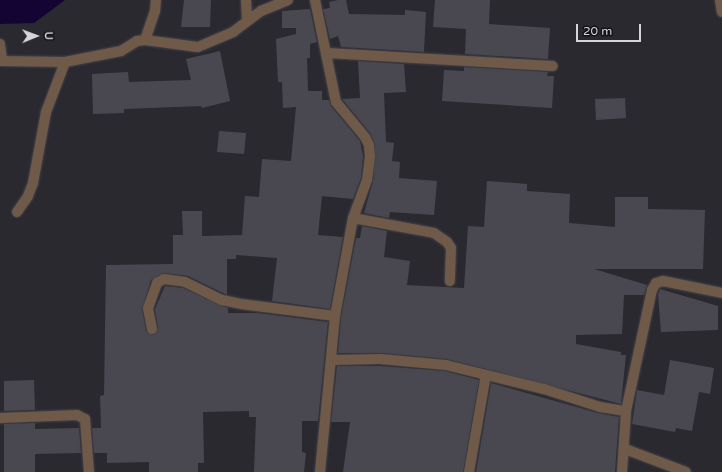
<!DOCTYPE html>
<style>
body{margin:0}
#map{position:relative;width:722px;height:472px;overflow:hidden;background:#2a2930;font-family:"Varela Round",sans-serif}
div>[style]{position:absolute}
.water>*{inset:0;background:#140434}
.building>*{inset:0;background:#494850}
.roads{filter:drop-shadow(0 0 1px #45444b) drop-shadow(0 0 1px #45444b)}
.minor>*{height:10px;margin:-5px;padding:0 5px;transform-origin:5px;border-radius:5px;background:#6f5948}
span{translate:-50% -50%;white-space:nowrap;text-align:center;line-height:1.15;-webkit-text-stroke:3.5px #131215;paint-order:stroke}
.north{position:absolute;left:16px;top:16px;width:40px;height:40px;-webkit-text-stroke:3px #131215;paint-order:stroke;rotate:89deg;font-size:11px;font-weight:700;line-height:16px;text-align:center;color:#d5d4d9}
.north::after{content:'';display:block;margin:auto;width:14px;height:18px;background:#d5d4d9;clip-path:polygon(50% 0,100% 100%,50% 72%,0 100%)}
.scale{position:absolute;left:576px;top:24px;width:65px;height:18px;box-sizing:border-box;border:2px solid #d5d4d9;border-top:0;padding-left:5px;font-size:12px;line-height:14px;white-space:nowrap;color:#d5d4d9;-webkit-text-stroke:3px #131215;paint-order:stroke}
</style>
<div id="map">
<div class="water">
<i style="clip-path:polygon(0 0,65px 0,34px 23px,0 24px)"></i>
</div>
<div class="building">
<i style="clip-path:polygon(184px 0,211px 0,210px 27px,181px 27px)"></i>
<i style="clip-path:polygon(338px 0,346px 0,349px 14px,405px 15px,405px 10px,426px 12px,424px 52px,341px 47px,338px 36px,330px 39px,323px 9px,330px 8px,329px 2px)"></i>
<i style="clip-path:polygon(435px 0,490px 0,489px 24px,550px 28px,548px 59px,465px 54px,466px 29px,433px 27px)"></i>
<i style="clip-path:polygon(310px 9px,317px 42px,310px 44px,310px 58px,307px 58px,308px 91px,322px 91px,322px 100px,329px 100px,331px 106px,360px 141px,363px 156px,361px 178px,353px 199px,322px 196px,318px 235px,343px 237px,330px 309px,272px 301px,277px 258px,236px 255px,236px 259px,227px 259px,227px 295px,188px 276px,164px 273px,151px 280px,142px 309px,146px 331px,153px 335px,158px 328px,155px 309px,165px 286px,183px 288px,228px 308px,228px 313px,258px 313px,328px 322px,318px 421px,302px 421px,302px 452px,306px 453px,304px 472px,254px 472px,256px 417px,249px 417px,249px 411px,203px 412px,204px 463px,198px 463px,198px 472px,149px 472px,149px 462px,107px 463px,107px 453px,94px 453px,92px 428px,101px 428px,100px 396px,104px 395px,106px 265px,173px 264px,173px 235px,183px 235px,182px 211px,202px 211px,202px 236px,242px 235px,245px 196px,259px 197px,262px 159px,291px 161px,296px 107px,283px 108px,282px 82px,278px 82px,276px 39px,296px 34px,296px 28px,282px 28px,282px 11px)"></i>
<i style="clip-path:polygon(220px 51px,230px 101px,202px 108px,201px 106px,124px 109px,124px 113px,93px 114px,92px 74px,128px 72px,129px 82px,191px 80px,186px 59px)"></i>
<i style="clip-path:polygon(358px 61px,404px 64px,406px 92px,384px 93px,386px 142px,394px 143px,392px 161px,400px 162px,399px 178px,437px 181px,434px 215px,390px 212px,389px 218px,364px 213px,373px 181px,375px 144px,370px 133px,342px 99px,360px 98px)"></i>
<i style="clip-path:polygon(464px 67px,548px 72px,547px 76px,554px 76px,552px 108px,442px 101px,444px 70px,464px 71px)"></i>
<i style="clip-path:polygon(625px 98px,626px 118px,596px 120px,595px 99px)"></i>
<i style="clip-path:polygon(219px 131px,246px 133px,244px 154px,217px 152px)"></i>
<i style="clip-path:polygon(487px 181px,527px 184px,527px 191px,570px 194px,569px 223px,615px 227px,615px 197px,648px 197px,648px 209px,705px 210px,703px 269px,594px 269px,647px 285px,644px 295px,624px 295px,622px 334px,576px 335px,576px 344px,621px 352px,621px 355px,626px 355px,621px 404px,447px 359px,381px 353px,338px 353px,341px 317px,356px 238px,360px 238px,362px 226px,387px 231px,384px 257px,410px 261px,407px 285px,464px 288px,468px 226px,484px 227px)"></i>
<i style="clip-path:polygon(660px 289px,718px 306px,718px 330px,661px 332px,658px 295px)"></i>
<i style="clip-path:polygon(670px 360px,714px 368px,710px 394px,699px 392px,692px 431px,676px 428px,675px 432px,632px 424px,637px 390px,664px 395px)"></i>
<i style="clip-path:polygon(337px 366px,380px 366px,445px 371px,479px 380px,463px 472px,343px 472px,350px 422px,331px 422px)"></i>
<i style="clip-path:polygon(34px 380px,35px 410px,4px 411px,4px 381px)"></i>
<i style="clip-path:polygon(491px 383px,598px 413px,619px 417px,615px 472px,476px 472px)"></i>
<i style="clip-path:polygon(35px 423px,35px 429px,79px 428px,81px 453px,35px 454px,35px 472px,4px 472px,4px 424px)"></i>
</div>
<div class="roads">
<div class="minor">
<i style="left:246px;top:0;width:20px;rotate:87deg"></i>
<i style="left:315px;top:0;width:104px;rotate:78.4deg"></i>
<i style="left:336px;top:102px;width:45px;rotate:50.4deg"></i>
<i style="left:365px;top:137px;width:9px;rotate:63deg"></i>
<i style="left:369px;top:145px;width:11px;rotate:85deg"></i>
<i style="left:370px;top:156px;width:24px;rotate:97deg"></i>
<i style="left:367px;top:180px;width:40px;rotate:110.2deg"></i>
<i style="left:353px;top:218px;width:100px;rotate:100.4deg"></i>
<i style="left:335px;top:316px;width:157px;rotate:95.5deg"></i>
<i style="left:720px;top:0;width:12px;rotate:81deg"></i>
<i style="left:145px;top:40px;width:53px;rotate:7.5deg"></i>
<i style="left:198px;top:47px;width:38px;rotate:-23deg"></i>
<i style="left:233px;top:32px;width:35px;rotate:-37deg"></i>
<i style="left:261px;top:11px;width:29px;rotate:-22deg"></i>
<i style="left:0;top:44px;width:17px;rotate:83deg"></i>
<i style="left:327px;top:53px;width:226px;rotate:3.3deg"></i>
<i style="left:0;top:61px;width:65px;rotate:0.9deg"></i>
<i style="left:65px;top:62px;width:57px;rotate:-11.1deg"></i>
<i style="left:121px;top:51px;width:19px;rotate:-32deg"></i>
<i style="left:137px;top:41px;width:8px;rotate:-7deg"></i>
<i style="left:145px;top:40px;width:31px;rotate:-71deg"></i>
<i style="left:155px;top:11px;width:11px;rotate:-85deg"></i>
<i style="left:17px;top:212px;width:19px;rotate:-55deg"></i>
<i style="left:28px;top:196px;width:14px;rotate:-69deg"></i>
<i style="left:33px;top:183px;width:72px;rotate:-79.6deg"></i>
<i style="left:46px;top:112px;width:53px;rotate:-69.2deg"></i>
<i style="left:353px;top:218px;width:82px;rotate:10.5deg"></i>
<i style="left:434px;top:233px;width:16px;rotate:35deg"></i>
<i style="left:447px;top:242px;width:7px;rotate:56deg"></i>
<i style="left:451px;top:248px;width:33px;rotate:92deg"></i>
<i style="left:152px;top:329px;width:21px;rotate:-101deg"></i>
<i style="left:148px;top:308px;width:27px;rotate:-70deg"></i>
<i style="left:157px;top:283px;width:8px;rotate:-30deg"></i>
<i style="left:164px;top:279px;width:21px;rotate:8deg"></i>
<i style="left:185px;top:282px;width:41px;rotate:25.9deg"></i>
<i style="left:222px;top:300px;width:19px;rotate:12deg"></i>
<i style="left:241px;top:304px;width:95px;rotate:7.3deg"></i>
<i style="left:331px;top:360px;width:49px;rotate:-1.2deg"></i>
<i style="left:380px;top:359px;width:66px;rotate:5.2deg"></i>
<i style="left:446px;top:365px;width:101px;rotate:13.8deg"></i>
<i style="left:544px;top:389px;width:59px;rotate:17.8deg"></i>
<i style="left:600px;top:407px;width:26px;rotate:9deg"></i>
<i style="left:0;top:418px;width:77px;rotate:-2.2deg"></i>
<i style="left:77px;top:415px;width:9px;rotate:27deg"></i>
<i style="left:85px;top:419px;width:53px;rotate:85.7deg"></i>
<i style="left:625px;top:449px;width:65px;rotate:20.7deg"></i>
<i style="left:469px;top:472px;width:98px;rotate:-80.1deg"></i>
<i style="left:622px;top:472px;width:61px;rotate:-86.2deg"></i>
<i style="left:626px;top:411px;width:124px;rotate:-77.9deg"></i>
<i style="left:652px;top:290px;width:8px;rotate:-60deg"></i>
<i style="left:656px;top:283px;width:7px;rotate:-16deg"></i>
<i style="left:663px;top:281px;width:60px;rotate:11.5deg"></i>
</div>
</div>
<div class="north">U</div>
<div class="scale">20 m</div>
</div>
